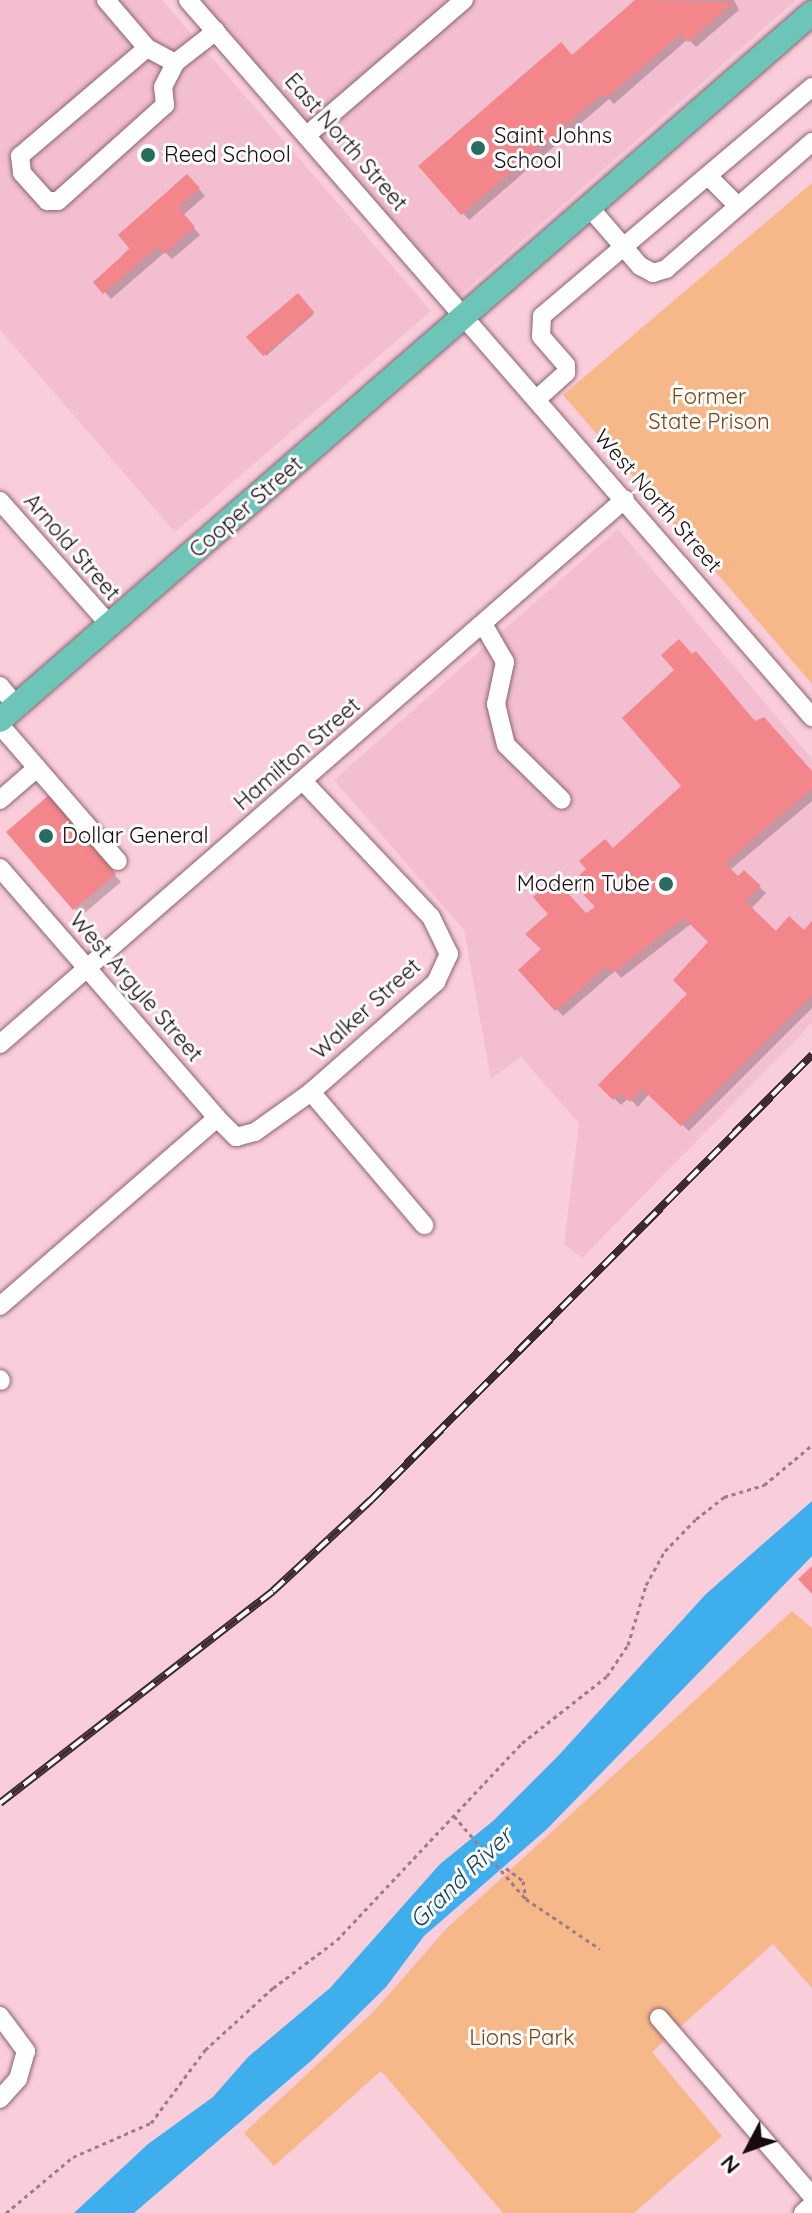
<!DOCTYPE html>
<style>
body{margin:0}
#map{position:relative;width:812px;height:2213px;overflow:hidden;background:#facddb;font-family:Quicksand,sans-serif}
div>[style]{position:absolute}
.built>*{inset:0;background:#f3becf}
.green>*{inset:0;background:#f7b889}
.water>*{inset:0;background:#3faeec}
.shadow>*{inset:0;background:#0003}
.building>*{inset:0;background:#f3868b}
.path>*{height:3px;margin-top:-1.5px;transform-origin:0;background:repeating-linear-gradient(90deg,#9c7c86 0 4px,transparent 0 8px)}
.roads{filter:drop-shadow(0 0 2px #8a636f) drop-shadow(0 0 2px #8a636f)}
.minor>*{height:18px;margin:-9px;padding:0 9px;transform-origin:9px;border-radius:9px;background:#fff}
.major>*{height:24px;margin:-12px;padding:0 12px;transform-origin:12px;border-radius:12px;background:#6dc5b8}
.rail>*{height:8px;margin-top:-4px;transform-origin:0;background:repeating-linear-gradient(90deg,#fcfcfc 0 15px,#3e2b31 0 30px);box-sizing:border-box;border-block:2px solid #3e2b31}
.dots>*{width:22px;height:22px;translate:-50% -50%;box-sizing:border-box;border:4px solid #fcfcfc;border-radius:50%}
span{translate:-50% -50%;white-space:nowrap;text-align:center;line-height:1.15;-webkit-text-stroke:6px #fcfcfc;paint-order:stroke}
.poi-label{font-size:22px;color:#180a0f}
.left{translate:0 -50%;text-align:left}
.right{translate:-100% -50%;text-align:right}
.street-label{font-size:22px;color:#180a0f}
.park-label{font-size:22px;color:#7c4410}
.water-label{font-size:24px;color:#113e58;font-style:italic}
.north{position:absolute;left:708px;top:2109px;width:80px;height:80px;-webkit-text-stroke:6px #fcfcfc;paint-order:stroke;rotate:229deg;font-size:22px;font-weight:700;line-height:32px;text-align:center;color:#180a0f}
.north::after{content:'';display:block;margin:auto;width:28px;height:36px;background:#180a0f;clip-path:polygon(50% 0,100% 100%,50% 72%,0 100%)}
</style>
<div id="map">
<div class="built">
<i style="clip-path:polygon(0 0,162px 0,431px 311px,175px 532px,0 330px)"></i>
<i style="clip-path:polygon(199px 0,796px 0,459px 296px)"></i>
<i style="clip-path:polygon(618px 529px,812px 759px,812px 1023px,582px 1258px,564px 1244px,579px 1123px,521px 1057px,491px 1079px,464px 930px,334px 780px)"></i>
</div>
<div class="green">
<i style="clip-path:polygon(812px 183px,812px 684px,563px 395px)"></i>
<i style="clip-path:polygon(792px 1611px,812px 1628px,812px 1988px,773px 1944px,652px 2052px,722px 2136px,634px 2213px,503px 2213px,381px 2071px,274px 2166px,244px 2133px,374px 2011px,446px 1929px)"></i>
</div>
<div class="water">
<i style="clip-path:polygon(812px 1501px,812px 1556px,547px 1829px,424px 1936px,386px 1987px,312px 2060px,134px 2213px,74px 2213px,148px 2144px,213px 2097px,248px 2057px,330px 1988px,440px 1864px,493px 1821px,558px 1756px,706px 1594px)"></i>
</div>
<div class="shadow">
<i style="clip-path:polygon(638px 0,734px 0,739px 10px,696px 47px,688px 39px,614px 104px,609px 99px,469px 220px,421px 166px,572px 57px)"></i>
<i style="clip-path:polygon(194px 183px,205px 196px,183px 215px,200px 235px,172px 259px,165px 252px,111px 299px,96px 282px)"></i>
<i style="clip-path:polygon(298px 295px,314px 314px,266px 356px,249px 338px)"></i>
<i style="clip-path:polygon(756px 724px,812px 773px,812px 801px,730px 870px,738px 879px,744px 873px,766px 893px,751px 909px,776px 934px,804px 933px,812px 924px,812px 1008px,689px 1131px,649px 1094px,638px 1107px,629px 1098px,621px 1105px,601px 1085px,689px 994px,711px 942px,692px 923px,621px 978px,615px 971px,563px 1016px,520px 970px,598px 907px,613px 850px)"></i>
<i style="clip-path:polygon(55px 805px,121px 882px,81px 916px,9px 832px)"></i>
</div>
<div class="building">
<i style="clip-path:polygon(635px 0,734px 2px,688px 42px,681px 34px,606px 98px,602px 94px,461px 215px,418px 166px,561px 42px,572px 55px)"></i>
<i style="clip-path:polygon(187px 174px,200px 188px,178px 207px,195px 227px,164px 254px,157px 247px,103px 294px,93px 282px,130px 249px,118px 235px)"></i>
<i style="clip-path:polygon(298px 293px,314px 312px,263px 356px,246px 337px)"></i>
<i style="clip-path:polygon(679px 639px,692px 654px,696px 651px,755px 721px,764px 717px,812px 771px,812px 789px,725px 863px,738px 876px,744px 870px,761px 886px,745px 901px,776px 931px,789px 916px,804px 930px,812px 921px,812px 995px,681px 1126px,642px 1089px,630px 1102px,621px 1093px,613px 1100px,598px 1085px,687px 994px,673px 980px,708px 942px,684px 918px,613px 973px,607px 966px,555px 1011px,518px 970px,541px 949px,525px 934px,548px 914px,533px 897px,554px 878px,586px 913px,595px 907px,572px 882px,586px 869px,579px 861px,605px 839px,613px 848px,681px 786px,622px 718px,674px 670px,661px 655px)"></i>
<i style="clip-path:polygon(49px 795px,116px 874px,73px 910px,6px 832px)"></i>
<i style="clip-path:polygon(812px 1566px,812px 1594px,798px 1579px)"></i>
</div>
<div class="path">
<i style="left:454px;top:1816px;width:110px;rotate:49.1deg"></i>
<i style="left:526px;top:1899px;width:89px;rotate:34deg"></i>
<i style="left:506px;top:1868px;width:21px;rotate:37deg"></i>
<i style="left:523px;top:1881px;width:18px;rotate:81deg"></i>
<i style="left:6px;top:2213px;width:87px;rotate:-39.9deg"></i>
<i style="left:73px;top:2157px;width:85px;rotate:-23.6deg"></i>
<i style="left:151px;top:2123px;width:91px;rotate:-53.5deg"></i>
<i style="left:205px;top:2050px;width:92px;rotate:-42.4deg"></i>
<i style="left:273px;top:1988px;width:80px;rotate:-36.9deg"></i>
<i style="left:337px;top:1940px;width:270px;rotate:-46.8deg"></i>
<i style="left:522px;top:1743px;width:108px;rotate:-38.2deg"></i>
<i style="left:607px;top:1676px;width:37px;rotate:-56deg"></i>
<i style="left:628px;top:1645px;width:63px;rotate:-73.3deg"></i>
<i style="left:646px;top:1585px;width:39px;rotate:-61deg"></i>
<i style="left:665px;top:1551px;width:45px;rotate:-45.9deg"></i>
<i style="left:696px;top:1519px;width:36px;rotate:-38deg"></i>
<i style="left:724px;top:1497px;width:42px;rotate:-16.7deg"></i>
<i style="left:764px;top:1485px;width:62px;rotate:-39.8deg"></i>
</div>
<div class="roads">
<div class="minor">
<i style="left:106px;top:0;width:63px;rotate:49.5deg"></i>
<i style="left:147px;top:48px;width:32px;rotate:28deg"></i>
<i style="left:175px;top:63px;width:52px;rotate:-38deg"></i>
<i style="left:188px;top:0;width:951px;rotate:48.97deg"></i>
<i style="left:147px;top:48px;width:167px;rotate:139.6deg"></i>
<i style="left:20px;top:156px;width:17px;rotate:83deg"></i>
<i style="left:22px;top:173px;width:38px;rotate:48deg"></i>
<i style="left:47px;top:201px;width:11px"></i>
<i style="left:58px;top:201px;width:144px;rotate:-41.9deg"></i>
<i style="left:165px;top:105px;width:18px;rotate:-96deg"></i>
<i style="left:163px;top:87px;width:27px;rotate:-63deg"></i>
<i style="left:307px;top:135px;width:207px;rotate:-40.7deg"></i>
<i style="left:709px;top:177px;width:40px;rotate:45deg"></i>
<i style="left:590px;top:208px;width:77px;rotate:49.2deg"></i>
<i style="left:640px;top:266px;width:15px;rotate:28deg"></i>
<i style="left:653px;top:273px;width:14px;rotate:-17deg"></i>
<i style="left:666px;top:269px;width:194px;rotate:-41deg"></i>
<i style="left:538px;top:398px;width:38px;rotate:-42deg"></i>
<i style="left:566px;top:373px;width:8px;rotate:-90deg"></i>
<i style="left:566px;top:365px;width:38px;rotate:-131deg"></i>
<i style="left:541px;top:336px;width:20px;rotate:-87deg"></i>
<i style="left:542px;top:316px;width:354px;rotate:-40.3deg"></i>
<i style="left:0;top:501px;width:164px;rotate:48.5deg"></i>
<i style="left:483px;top:624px;width:44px;rotate:59.9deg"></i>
<i style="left:505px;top:662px;width:43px;rotate:102.1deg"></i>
<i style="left:496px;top:704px;width:42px;rotate:76.3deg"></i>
<i style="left:506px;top:745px;width:78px;rotate:44.5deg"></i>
<i style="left:0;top:686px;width:26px;rotate:51deg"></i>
<i style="left:0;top:725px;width:180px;rotate:49.1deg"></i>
<i style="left:0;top:800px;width:49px;rotate:-40.9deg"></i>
<i style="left:0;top:868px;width:331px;rotate:49deg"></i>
<i style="left:217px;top:1118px;width:27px;rotate:45deg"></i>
<i style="left:236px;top:1137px;width:20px;rotate:-15deg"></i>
<i style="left:255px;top:1132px;width:69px;rotate:-35.5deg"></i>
<i style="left:311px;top:1092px;width:167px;rotate:-41.3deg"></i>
<i style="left:436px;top:982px;width:31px;rotate:-65deg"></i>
<i style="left:449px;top:954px;width:41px;rotate:-115.9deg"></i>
<i style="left:431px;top:917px;width:187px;rotate:-133.3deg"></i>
<i style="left:0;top:1044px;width:829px;rotate:-41.09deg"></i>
<i style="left:311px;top:1092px;width:175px;rotate:49.6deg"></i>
<i style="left:0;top:1306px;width:287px;rotate:-40.9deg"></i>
<i style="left:0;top:1379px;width:2px;rotate:63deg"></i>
<i style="left:0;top:2016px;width:44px;rotate:53.4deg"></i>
<i style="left:26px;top:2051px;width:29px;rotate:106deg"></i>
<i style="left:18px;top:2079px;width:27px;rotate:132deg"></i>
<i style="left:659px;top:2018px;width:235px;rotate:49.3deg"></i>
<i style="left:803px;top:2213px;width:12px;rotate:-42deg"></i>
</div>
<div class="major">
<i style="left:0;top:720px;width:1077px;rotate:-41.05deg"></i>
</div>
</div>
<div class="rail">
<i style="left:0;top:1803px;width:346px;rotate:-37.8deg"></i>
<i style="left:273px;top:1591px;width:134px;rotate:-42.9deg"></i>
<i style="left:371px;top:1500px;width:627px;rotate:-45.26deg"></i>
</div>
<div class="dots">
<i style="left:478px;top:148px;background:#286c5f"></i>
<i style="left:148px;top:155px;background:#286c5f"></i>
<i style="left:46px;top:836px;background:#286c5f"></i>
<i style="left:666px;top:884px;background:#286c5f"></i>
</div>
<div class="poi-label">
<span class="left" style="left:494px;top:148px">Saint Johns<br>School</span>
<span class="left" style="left:164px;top:155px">Reed School</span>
<span class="left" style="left:62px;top:836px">Dollar General</span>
<span class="right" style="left:650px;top:884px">Modern Tube</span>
</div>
<div class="street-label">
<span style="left:346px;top:142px;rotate:49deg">East North Street</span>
<span style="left:658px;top:501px;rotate:49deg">West North Street</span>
<span style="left:246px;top:507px;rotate:-41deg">Cooper Street</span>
<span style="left:72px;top:547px;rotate:49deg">Arnold Street</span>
<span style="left:297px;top:754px;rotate:-41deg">Hamilton Street</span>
<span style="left:136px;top:987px;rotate:49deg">West Argyle Street</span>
<span style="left:366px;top:1009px;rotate:-42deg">Walker Street</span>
</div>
<div class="park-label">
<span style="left:709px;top:409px">Former<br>State Prison</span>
<span style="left:522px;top:2038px">Lions Park</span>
</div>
<div class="water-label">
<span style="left:461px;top:1878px;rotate:-44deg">Grand River</span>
</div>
<div class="north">N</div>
</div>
